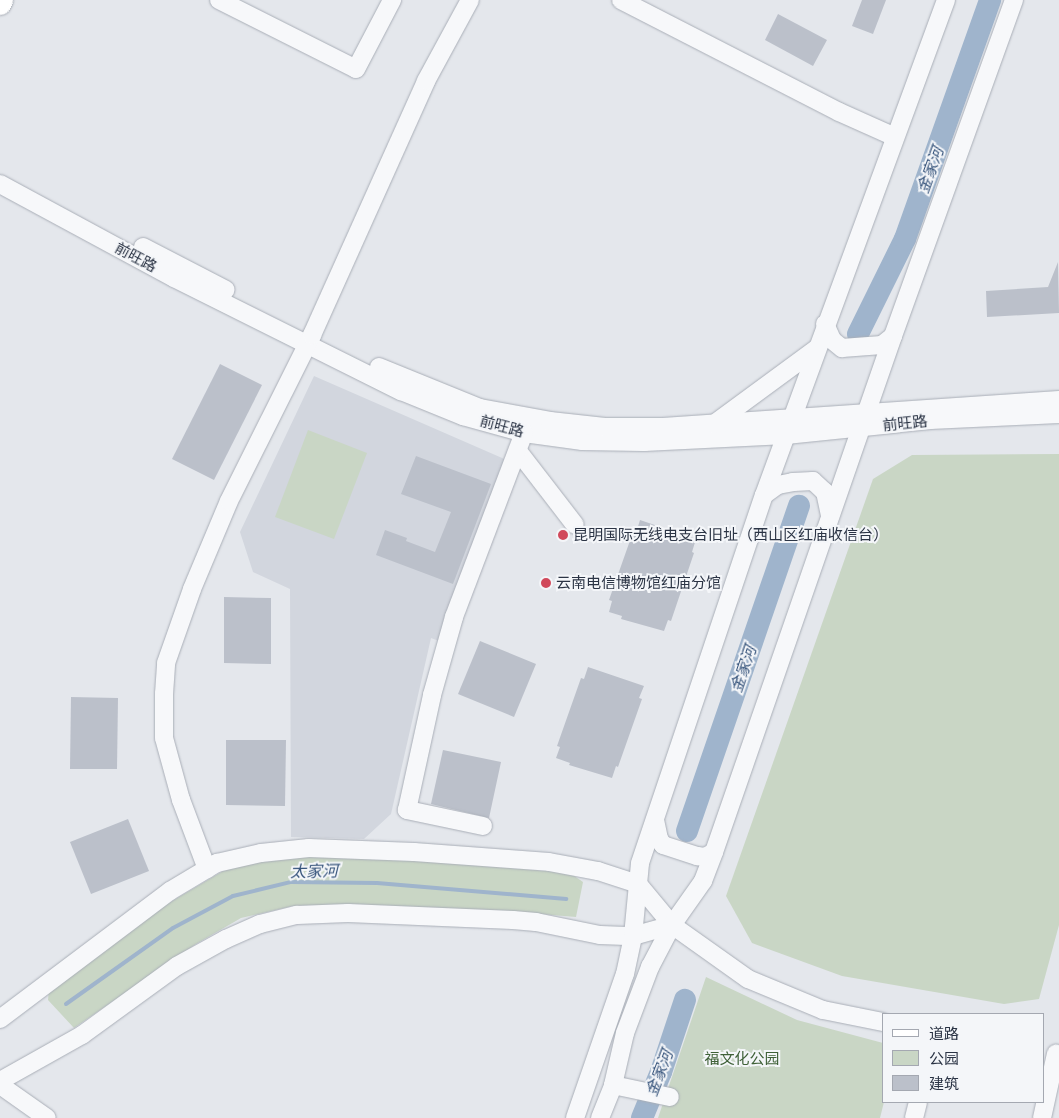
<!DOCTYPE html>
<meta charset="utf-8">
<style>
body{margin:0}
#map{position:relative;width:1059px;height:1118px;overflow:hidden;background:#e4e7ec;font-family:"IBM Plex Sans","Noto Sans SC",sans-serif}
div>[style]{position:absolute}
.built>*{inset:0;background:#d2d6de}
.green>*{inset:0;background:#c9d6c5}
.stream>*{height:4px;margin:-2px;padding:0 2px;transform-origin:2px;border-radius:2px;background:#9fb4cc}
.river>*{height:22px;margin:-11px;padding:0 11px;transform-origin:11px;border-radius:11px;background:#9fb4cc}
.building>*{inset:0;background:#bbc0ca}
.roads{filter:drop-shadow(0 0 1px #a9aeb7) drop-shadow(0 0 1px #a9aeb7)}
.minor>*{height:18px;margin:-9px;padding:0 9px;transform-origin:9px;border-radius:9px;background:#f7f8fa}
.major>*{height:22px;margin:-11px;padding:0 11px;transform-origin:11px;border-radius:11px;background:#fff}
.dots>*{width:14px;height:14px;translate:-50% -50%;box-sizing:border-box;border:2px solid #f4f6f9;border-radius:50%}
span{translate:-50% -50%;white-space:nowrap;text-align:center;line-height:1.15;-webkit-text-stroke:4px #f4f6f9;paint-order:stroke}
.street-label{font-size:15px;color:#2b3445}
.poi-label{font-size:15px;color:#2b3445}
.left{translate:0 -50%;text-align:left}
.park-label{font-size:15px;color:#3f6138}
.water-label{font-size:16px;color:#34527a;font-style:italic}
.legend{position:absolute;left:882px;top:1013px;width:162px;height:90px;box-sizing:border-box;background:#f4f6f9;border:1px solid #a4a8b1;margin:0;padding:6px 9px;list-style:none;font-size:15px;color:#2b3445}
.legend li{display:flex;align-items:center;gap:10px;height:25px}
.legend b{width:25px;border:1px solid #a4a8b1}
</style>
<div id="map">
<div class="built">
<i style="clip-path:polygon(314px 376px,509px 461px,439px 641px,431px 638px,391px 814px,364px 839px,291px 837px,290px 589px,253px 572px,240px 532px)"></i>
</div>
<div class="green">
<i style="clip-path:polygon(308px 430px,367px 453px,334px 539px,275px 517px)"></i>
<i style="clip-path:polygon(1059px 454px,1059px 925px,1039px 999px,1004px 1004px,842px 976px,752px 943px,726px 896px,873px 479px,912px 455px)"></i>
<i style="clip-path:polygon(297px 856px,378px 857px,570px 873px,583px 882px,576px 917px,528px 913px,293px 906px,241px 918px,196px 944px,74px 1028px,48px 1000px,49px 990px,162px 907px,223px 871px,259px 860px)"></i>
<i style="clip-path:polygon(706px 977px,797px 1020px,883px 1043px,884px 1102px,880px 1118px,658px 1118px)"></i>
</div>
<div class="stream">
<i style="left:66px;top:1004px;width:131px;rotate:-35.4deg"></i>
<i style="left:173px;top:928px;width:68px;rotate:-28.1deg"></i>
<i style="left:233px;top:896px;width:60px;rotate:-13.6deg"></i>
<i style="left:291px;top:882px;width:86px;rotate:0.7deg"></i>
<i style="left:377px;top:883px;width:190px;rotate:4.8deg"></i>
</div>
<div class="river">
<i style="left:858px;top:334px;width:106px;rotate:-63.7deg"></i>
<i style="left:905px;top:239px;width:254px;rotate:-70.4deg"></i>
<i style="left:687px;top:831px;width:344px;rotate:-71deg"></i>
<i style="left:642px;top:1118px;width:50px;rotate:-67.6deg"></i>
<i style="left:661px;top:1072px;width:76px;rotate:-71.6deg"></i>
</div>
<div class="building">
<i style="clip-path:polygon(862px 0,886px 0,873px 34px,852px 26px)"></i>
<i style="clip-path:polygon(778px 14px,827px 40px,813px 66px,765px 40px)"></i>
<i style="clip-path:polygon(1058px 262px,1059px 313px,987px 317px,986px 291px,1048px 287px)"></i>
<i style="clip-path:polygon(220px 364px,262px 385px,214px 480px,172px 459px)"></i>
<i style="clip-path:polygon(416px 456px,491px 484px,453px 584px,376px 555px,385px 530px,407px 538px,406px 541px,435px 552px,451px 512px,401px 494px)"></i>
<i style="clip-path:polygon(640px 520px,696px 539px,692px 552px,694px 553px,671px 621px,668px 620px,664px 631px,621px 619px,622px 616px,609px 612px,612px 601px,609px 600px,633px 532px,636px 533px)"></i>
<i style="clip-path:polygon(224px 597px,271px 598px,271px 664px,224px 663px)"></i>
<i style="clip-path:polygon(480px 641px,536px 664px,514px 717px,458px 694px)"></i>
<i style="clip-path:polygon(588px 667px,644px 686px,639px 698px,642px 699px,618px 767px,616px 766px,612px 778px,569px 765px,570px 763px,556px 758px,560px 747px,557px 746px,581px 678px,584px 679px)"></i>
<i style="clip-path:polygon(71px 697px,118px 698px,117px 769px,70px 769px)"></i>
<i style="clip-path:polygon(226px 740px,286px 740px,285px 806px,226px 805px)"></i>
<i style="clip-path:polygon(443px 750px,501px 762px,489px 818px,431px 804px)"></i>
<i style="clip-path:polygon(128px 819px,149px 871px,91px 894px,70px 842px)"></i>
</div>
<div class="roads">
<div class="minor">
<i style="left:219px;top:0;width:153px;rotate:26.7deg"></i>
<i style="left:356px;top:69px;width:78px;rotate:-62.4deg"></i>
<i style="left:621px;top:0;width:245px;rotate:27.2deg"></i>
<i style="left:839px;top:112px;width:61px;rotate:24.1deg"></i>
<i style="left:0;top:184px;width:198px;rotate:28.4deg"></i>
<i style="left:174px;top:278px;width:254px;rotate:26.5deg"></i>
<i style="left:401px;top:391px;width:67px;rotate:22deg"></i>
<i style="left:463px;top:416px;width:63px;rotate:15.6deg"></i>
<i style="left:524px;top:433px;width:59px;rotate:7.9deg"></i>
<i style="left:582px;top:441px;width:62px;rotate:0.9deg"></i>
<i style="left:644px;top:442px;width:142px;rotate:-2.8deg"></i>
<i style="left:786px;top:435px;width:145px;rotate:-5.9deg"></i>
<i style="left:930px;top:420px;width:129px;rotate:-2.7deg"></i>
<i style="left:143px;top:247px;width:93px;rotate:27.4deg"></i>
<i style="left:825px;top:324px;width:17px;rotate:66deg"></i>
<i style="left:832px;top:340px;width:13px;rotate:39deg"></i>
<i style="left:842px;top:348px;width:40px;rotate:-4.3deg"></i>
<i style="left:882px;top:345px;width:14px;rotate:-39deg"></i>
<i style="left:379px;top:367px;width:109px;rotate:22.1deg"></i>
<i style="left:480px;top:408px;width:71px;rotate:10.5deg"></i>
<i style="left:550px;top:421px;width:55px;rotate:6.2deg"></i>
<i style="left:605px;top:427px;width:58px"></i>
<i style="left:663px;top:427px;width:397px;rotate:-3.9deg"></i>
<i style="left:714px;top:424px;width:127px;rotate:-36.3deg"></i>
<i style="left:518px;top:451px;width:93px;rotate:52.4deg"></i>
<i style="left:764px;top:495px;width:17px;rotate:-36deg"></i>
<i style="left:778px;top:485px;width:15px;rotate:-11deg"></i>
<i style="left:793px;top:482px;width:20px;rotate:-3deg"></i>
<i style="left:813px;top:481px;width:16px;rotate:43deg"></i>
<i style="left:825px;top:492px;width:24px;rotate:78deg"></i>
<i style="left:655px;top:820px;width:19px;rotate:78deg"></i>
<i style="left:659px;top:839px;width:7px;rotate:56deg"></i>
<i style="left:663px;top:845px;width:36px;rotate:18deg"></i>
<i style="left:697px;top:856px;width:8px;rotate:7deg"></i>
<i style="left:705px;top:857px;width:10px;rotate:-29deg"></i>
<i style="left:483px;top:826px;width:78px;rotate:-168.1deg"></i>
<i style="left:407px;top:810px;width:118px;rotate:-77.7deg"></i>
<i style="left:432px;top:695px;width:81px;rotate:-74.2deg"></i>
<i style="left:454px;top:617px;width:197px;rotate:-69.2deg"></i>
<i style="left:207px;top:869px;width:74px;rotate:-110.6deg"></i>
<i style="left:181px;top:800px;width:64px;rotate:-105.3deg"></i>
<i style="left:164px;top:738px;width:44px;rotate:-90deg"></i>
<i style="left:164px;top:694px;width:31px;rotate:-86deg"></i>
<i style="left:166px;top:663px;width:78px;rotate:-70.6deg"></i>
<i style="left:192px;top:589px;width:95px;rotate:-67.2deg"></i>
<i style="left:229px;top:501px;width:186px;rotate:-63.4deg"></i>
<i style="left:312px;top:335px;width:278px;rotate:-65.8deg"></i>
<i style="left:426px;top:81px;width:92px;rotate:-61.5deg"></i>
<i style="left:0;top:1019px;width:213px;rotate:-37deg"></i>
<i style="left:170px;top:891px;width:55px;rotate:-30.8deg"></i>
<i style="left:217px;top:863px;width:45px;rotate:-12.8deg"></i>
<i style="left:261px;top:853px;width:48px;rotate:-5.9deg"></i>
<i style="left:309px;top:848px;width:105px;rotate:2.2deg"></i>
<i style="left:414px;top:852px;width:135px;rotate:4.2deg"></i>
<i style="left:549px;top:862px;width:50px;rotate:10.4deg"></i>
<i style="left:598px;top:871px;width:42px;rotate:18deg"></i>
<i style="left:638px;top:884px;width:53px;rotate:50.3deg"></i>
<i style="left:672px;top:925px;width:93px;rotate:35.4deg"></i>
<i style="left:748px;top:979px;width:81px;rotate:22.5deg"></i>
<i style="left:823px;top:1010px;width:61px;rotate:11.3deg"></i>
<i style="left:0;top:1081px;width:94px;rotate:-29.3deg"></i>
<i style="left:82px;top:1035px;width:117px;rotate:-36deg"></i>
<i style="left:177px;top:966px;width:56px;rotate:-28.9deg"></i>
<i style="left:226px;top:939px;width:37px;rotate:-24deg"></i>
<i style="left:260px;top:924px;width:38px;rotate:-14deg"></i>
<i style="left:297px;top:915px;width:51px;rotate:-2.2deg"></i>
<i style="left:348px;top:913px;width:165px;rotate:2.4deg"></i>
<i style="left:513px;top:920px;width:23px;rotate:5deg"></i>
<i style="left:536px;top:922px;width:65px;rotate:11.5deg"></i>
<i style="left:600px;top:935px;width:33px;rotate:2deg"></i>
<i style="left:633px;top:936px;width:41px;rotate:-15.8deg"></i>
<i style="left:0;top:1085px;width:57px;rotate:35.1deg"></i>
<i style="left:613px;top:1085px;width:58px;rotate:11.9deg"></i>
<i style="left:575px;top:1118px;width:152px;rotate:-70.9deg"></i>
<i style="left:625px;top:974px;width:39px;rotate:-78deg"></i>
<i style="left:633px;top:936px;width:73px;rotate:-84.5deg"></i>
<i style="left:640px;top:863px;width:388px;rotate:-71.4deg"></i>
<i style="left:764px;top:495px;width:527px;rotate:-69.81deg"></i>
<i style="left:600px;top:1118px;width:35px;rotate:-68deg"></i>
<i style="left:613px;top:1085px;width:53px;rotate:-77deg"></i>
<i style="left:625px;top:1033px;width:71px;rotate:-69.3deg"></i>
<i style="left:650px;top:967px;width:47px;rotate:-62.4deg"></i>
<i style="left:672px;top:925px;width:54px;rotate:-54.8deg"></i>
<i style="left:703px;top:881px;width:31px;rotate:-69deg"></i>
<i style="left:714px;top:852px;width:546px;rotate:-70.87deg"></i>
<i style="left:893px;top:336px;width:357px;rotate:-70.2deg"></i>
<i style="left:914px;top:1118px;width:16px;rotate:-76deg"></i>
<i style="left:1042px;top:1118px;width:66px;rotate:-77.7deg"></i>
</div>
<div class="major">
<i style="left:0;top:4px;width:4px;rotate:-63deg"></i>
</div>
</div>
<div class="dots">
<i style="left:563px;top:535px;background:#d1495b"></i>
<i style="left:546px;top:583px;background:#d1495b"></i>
</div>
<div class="street-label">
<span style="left:136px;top:257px;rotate:28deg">前旺路</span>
<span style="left:905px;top:423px;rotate:-6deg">前旺路</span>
<span style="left:502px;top:426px;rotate:15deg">前旺路</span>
</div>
<div class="poi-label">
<span class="left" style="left:573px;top:535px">昆明国际无线电支台旧址（西山区红庙收信台）</span>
<span class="left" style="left:556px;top:583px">云南电信博物馆红庙分馆</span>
</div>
<div class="park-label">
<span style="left:742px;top:1059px">福文化公园</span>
</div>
<div class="water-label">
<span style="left:930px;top:170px;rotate:-70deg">金家河</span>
<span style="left:743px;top:669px;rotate:-71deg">金家河</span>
<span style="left:314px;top:871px;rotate:-1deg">太家河</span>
<span style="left:659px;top:1073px;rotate:-69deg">金家河</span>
</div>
<ul class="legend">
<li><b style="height:6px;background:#fff"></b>道路</li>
<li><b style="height:14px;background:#c9d6c5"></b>公园</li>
<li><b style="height:14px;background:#bbc0ca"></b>建筑</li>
</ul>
</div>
